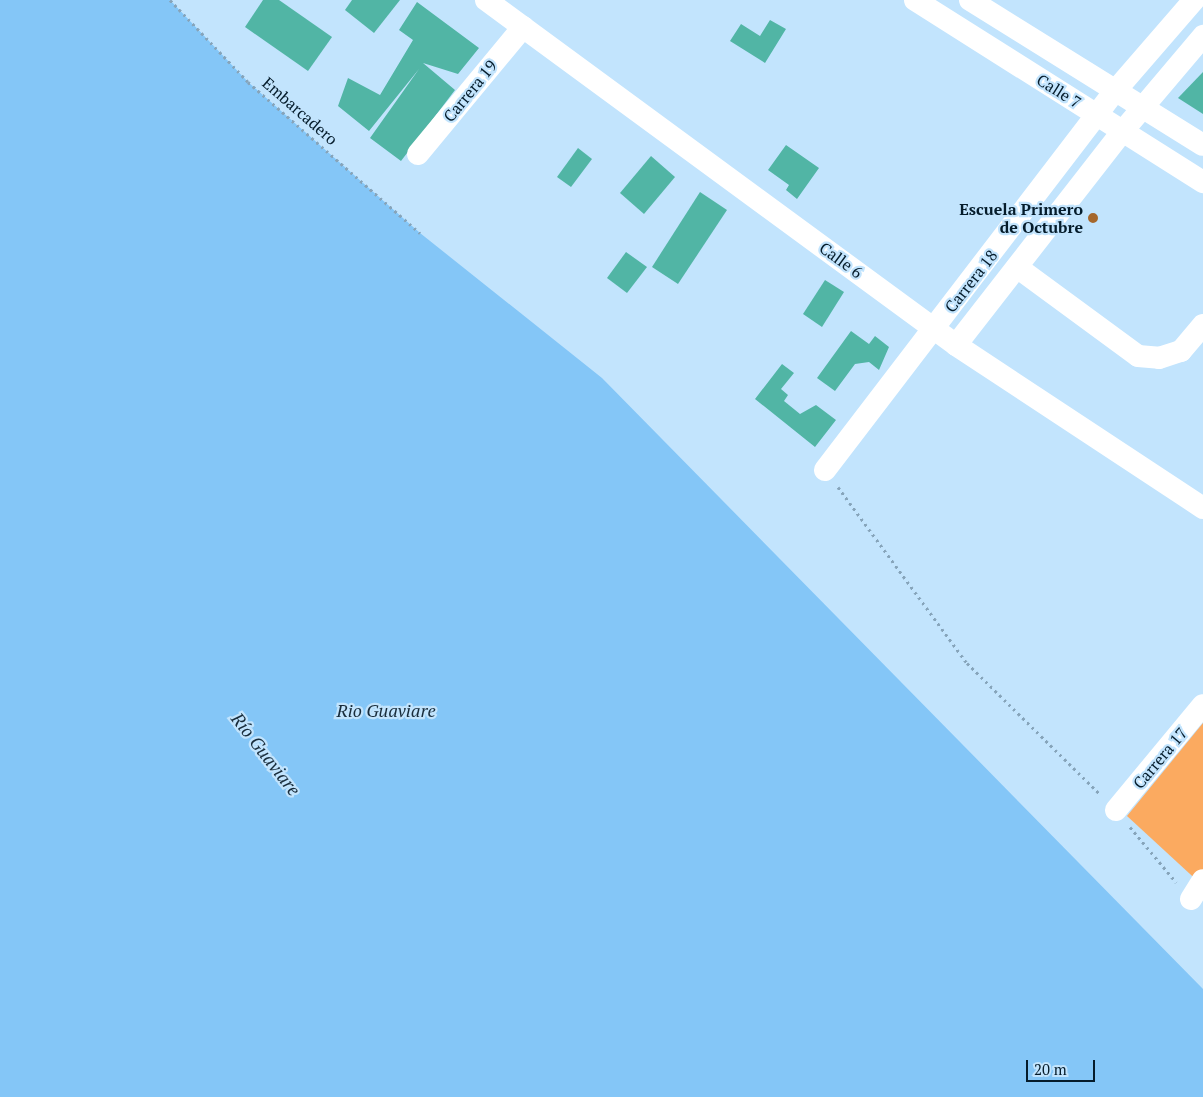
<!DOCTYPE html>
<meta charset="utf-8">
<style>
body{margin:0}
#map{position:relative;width:1203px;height:1097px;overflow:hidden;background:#c2e4fd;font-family:"PT Serif",serif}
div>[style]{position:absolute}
.green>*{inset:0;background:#fbaa60}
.water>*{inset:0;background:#84c6f7}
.building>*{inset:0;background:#51b5a5}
.path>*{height:3px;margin-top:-1.5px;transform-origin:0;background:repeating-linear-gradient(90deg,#86a4ba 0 2.5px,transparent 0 6.5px)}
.street>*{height:22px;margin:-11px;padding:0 11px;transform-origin:11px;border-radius:11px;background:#fff}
.dots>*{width:14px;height:14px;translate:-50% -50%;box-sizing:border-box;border:2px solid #c2e4fd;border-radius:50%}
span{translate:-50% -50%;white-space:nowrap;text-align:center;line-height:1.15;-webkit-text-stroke:4.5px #c2e4fd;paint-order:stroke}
.street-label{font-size:16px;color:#051c2b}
.poi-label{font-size:16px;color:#051c2b;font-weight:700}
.right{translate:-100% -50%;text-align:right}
.water-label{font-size:18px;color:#182c3b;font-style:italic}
.scale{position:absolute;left:1026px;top:1060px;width:69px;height:22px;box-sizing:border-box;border:2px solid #051c2b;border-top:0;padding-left:6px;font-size:15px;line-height:18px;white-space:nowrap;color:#051c2b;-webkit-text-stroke:4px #c2e4fd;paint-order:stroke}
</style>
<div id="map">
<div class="green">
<i style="clip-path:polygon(1203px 723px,1203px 886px,1127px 816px)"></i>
</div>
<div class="water">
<i style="clip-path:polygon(0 0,170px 0,248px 82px,420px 233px,602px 378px,1203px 989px,1203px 1097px,0 1097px)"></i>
</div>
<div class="building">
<i style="clip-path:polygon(263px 0,279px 0,332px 37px,308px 71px,245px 27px)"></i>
<i style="clip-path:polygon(352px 0,400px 0,374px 33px,345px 10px)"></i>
<i style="clip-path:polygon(417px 2px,479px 48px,458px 74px,423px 63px,455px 90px,401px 161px,370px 138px,419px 69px,369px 131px,338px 106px,348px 78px,380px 95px,413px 40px,399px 30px)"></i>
<i style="clip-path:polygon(770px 20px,786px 29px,765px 63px,730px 41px,741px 24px,760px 36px)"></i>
<i style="clip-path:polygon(1203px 72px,1203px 114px,1178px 98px)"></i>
<i style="clip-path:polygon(786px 145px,819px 168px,797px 199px,786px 190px,789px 185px,768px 170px)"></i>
<i style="clip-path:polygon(578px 148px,592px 159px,571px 187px,557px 177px)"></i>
<i style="clip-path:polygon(651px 156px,675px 177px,644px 214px,620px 193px)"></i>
<i style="clip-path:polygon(700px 192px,727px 210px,678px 284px,652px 267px)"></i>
<i style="clip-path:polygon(626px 252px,647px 267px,627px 293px,607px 278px)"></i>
<i style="clip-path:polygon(825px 280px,844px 292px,822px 327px,803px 314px)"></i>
<i style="clip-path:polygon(851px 331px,869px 344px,875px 336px,889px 347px,879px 370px,869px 362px,855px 364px,835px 391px,817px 378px)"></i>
<i style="clip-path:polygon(782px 364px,794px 373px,781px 389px,788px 395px,784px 401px,800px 414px,816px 405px,836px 420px,815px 447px,755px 399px)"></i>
</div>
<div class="path">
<i style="left:170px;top:0;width:113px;rotate:46.4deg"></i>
<i style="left:248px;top:82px;width:229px;rotate:41.3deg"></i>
<i style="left:838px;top:487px;width:218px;rotate:53.8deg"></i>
<i style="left:967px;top:663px;width:188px;rotate:44.6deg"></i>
<i style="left:1130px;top:827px;width:72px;rotate:50.1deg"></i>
</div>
<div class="street">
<i style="left:486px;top:0;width:583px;rotate:36.28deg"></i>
<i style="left:956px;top:345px;width:296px;rotate:33.4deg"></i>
<i style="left:915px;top:0;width:341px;rotate:32.3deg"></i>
<i style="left:970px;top:0;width:274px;rotate:31.9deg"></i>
<i style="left:418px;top:154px;width:165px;rotate:-50.4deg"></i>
<i style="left:1017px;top:267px;width:150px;rotate:36.3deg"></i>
<i style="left:1138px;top:356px;width:21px;rotate:5deg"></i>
<i style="left:1159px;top:358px;width:23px;rotate:-18deg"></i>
<i style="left:1181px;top:351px;width:34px;rotate:-50deg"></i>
<i style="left:956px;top:345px;width:270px;rotate:-52.1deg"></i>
<i style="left:1122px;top:132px;width:126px;rotate:-49.8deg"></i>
<i style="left:825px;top:470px;width:479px;rotate:-52.6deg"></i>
<i style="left:1116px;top:90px;width:119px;rotate:-49.1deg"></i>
<i style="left:1116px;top:810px;width:136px;rotate:-50.4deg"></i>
<i style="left:1191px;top:899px;width:22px;rotate:-58deg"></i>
</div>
<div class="dots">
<i style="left:1093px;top:218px;background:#a5672c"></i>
</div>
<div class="street-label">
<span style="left:470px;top:91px;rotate:-51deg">Carrera 19</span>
<span style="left:1059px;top:91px;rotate:32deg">Calle 7</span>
<span style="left:300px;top:111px;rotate:41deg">Embarcadero</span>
<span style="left:841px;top:260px;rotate:36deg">Calle 6</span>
<span style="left:971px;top:281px;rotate:-52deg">Carrera 18</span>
<span style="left:1160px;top:758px;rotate:-50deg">Carrera 17</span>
</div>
<div class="poi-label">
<span class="right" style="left:1083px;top:218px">Escuela Primero<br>de Octubre</span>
</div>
<div class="water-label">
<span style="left:386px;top:710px">Rio Guaviare</span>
<span style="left:266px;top:754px;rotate:52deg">Río Guaviare</span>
</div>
<div class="scale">20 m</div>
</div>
